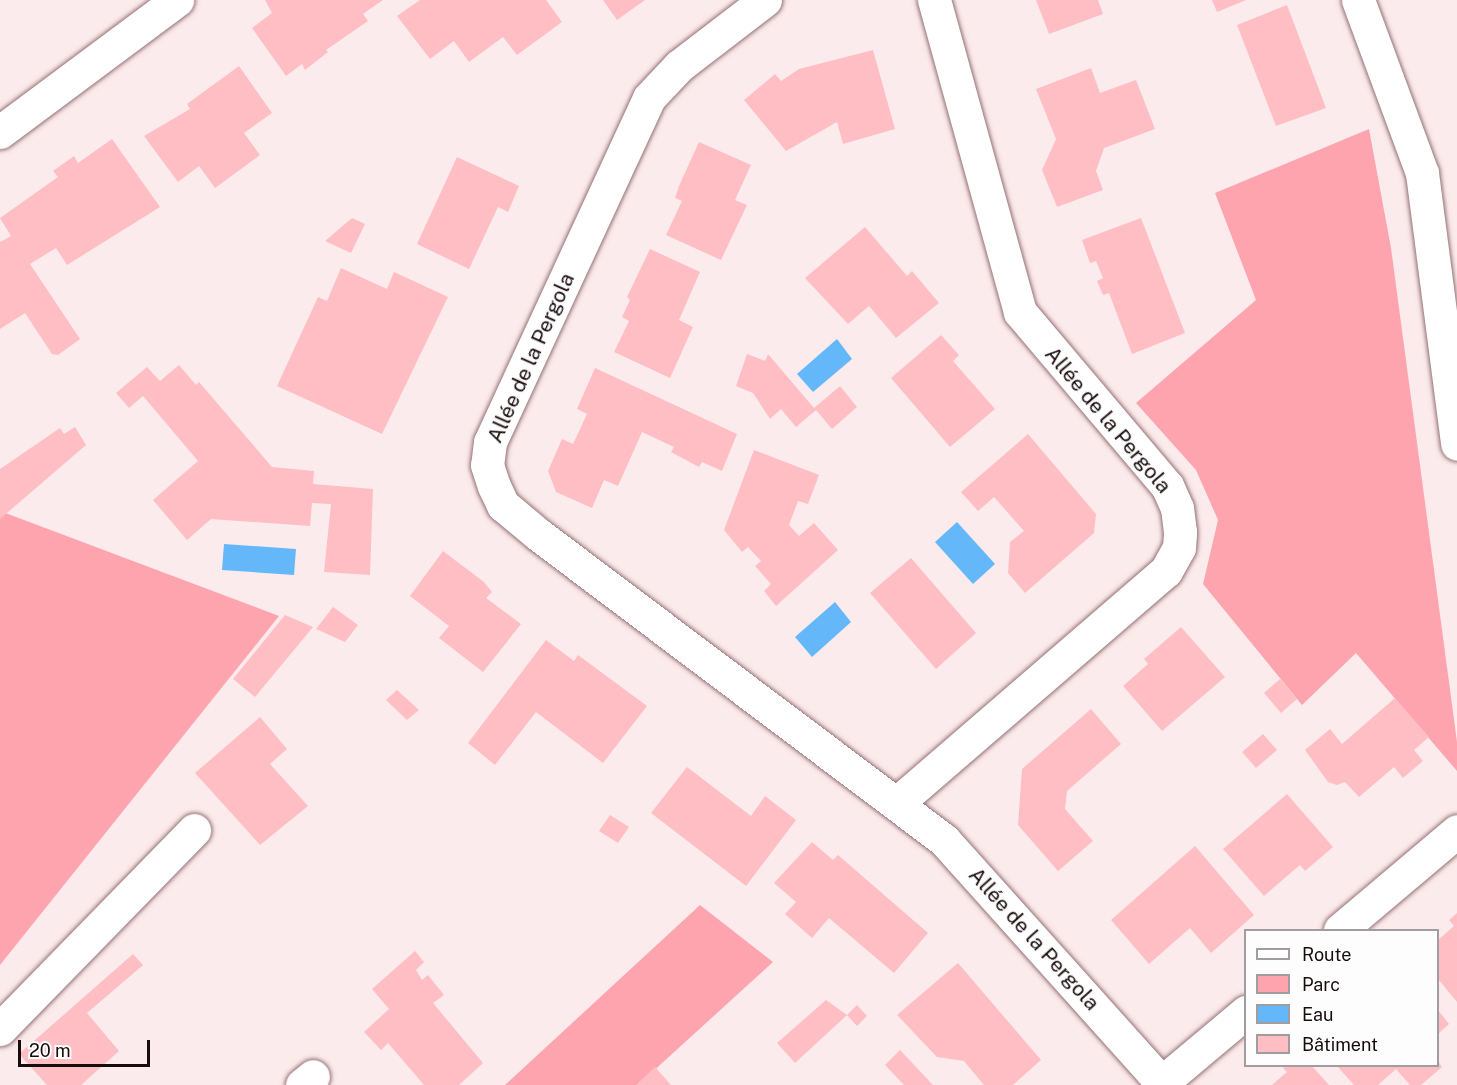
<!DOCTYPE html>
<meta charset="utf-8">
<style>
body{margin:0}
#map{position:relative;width:1457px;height:1085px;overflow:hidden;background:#fcebec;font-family:"Public Sans",sans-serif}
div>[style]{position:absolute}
.green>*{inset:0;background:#fea4ae}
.water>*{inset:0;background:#64b8f9}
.building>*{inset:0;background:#febec4}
.roads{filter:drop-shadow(0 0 2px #947174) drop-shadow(0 0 2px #947174)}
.minor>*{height:33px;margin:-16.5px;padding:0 16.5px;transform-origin:16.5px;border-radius:16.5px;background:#fff}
span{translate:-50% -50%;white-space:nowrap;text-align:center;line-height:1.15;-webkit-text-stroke:4.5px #fdfdfd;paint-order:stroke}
.street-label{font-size:21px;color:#180b0c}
.legend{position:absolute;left:1244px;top:929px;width:195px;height:138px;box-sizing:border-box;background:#fdfdfd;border:2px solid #a19c9d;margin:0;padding:8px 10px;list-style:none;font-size:18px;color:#180b0c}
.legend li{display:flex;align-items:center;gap:12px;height:30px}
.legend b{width:30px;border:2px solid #a19c9d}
.scale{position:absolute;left:18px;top:1040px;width:132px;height:27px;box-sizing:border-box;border:3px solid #180b0c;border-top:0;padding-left:8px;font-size:18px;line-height:21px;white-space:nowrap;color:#180b0c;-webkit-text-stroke:4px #fdfdfd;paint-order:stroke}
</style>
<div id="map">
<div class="green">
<i style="clip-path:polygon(1369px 129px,1391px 248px,1457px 742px,1457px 771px,1356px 653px,1302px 705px,1203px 584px,1218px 520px,1196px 470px,1136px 403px,1256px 300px,1215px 193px)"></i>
<i style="clip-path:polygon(0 511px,279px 616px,0 965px)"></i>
<i style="clip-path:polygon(700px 905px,773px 962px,638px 1085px,505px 1085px)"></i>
</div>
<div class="water">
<i style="clip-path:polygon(837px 339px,852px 359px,813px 392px,797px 374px)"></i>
<i style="clip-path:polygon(957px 522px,995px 564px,973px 584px,935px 542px)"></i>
<i style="clip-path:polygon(224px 544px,296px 549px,294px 575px,222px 570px)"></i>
<i style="clip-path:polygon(835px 602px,851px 622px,812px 657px,795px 637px)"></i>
</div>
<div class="building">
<i style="clip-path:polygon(265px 0,383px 0,363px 14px,368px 21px,326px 50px,328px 52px,305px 70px,302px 64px,286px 76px,252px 28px,272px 13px)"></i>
<i style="clip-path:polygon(420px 0,546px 0,562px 22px,517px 55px,503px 37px,469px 62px,454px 41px,430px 59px,397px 16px)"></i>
<i style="clip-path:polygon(603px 0,645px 0,617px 20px)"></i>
<i style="clip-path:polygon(1036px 0,1098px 0,1103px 14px,1049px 34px)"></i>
<i style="clip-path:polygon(1212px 0,1246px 0,1217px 12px)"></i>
<i style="clip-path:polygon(1287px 5px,1326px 108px,1276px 126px,1237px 25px)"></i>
<i style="clip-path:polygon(873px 50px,895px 129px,843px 144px,837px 122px,786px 151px,744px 100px,775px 74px,781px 81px,799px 69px)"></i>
<i style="clip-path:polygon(239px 66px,272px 113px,244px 133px,260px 155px,215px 188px,199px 166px,178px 182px,144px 136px,190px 109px,187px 104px)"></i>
<i style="clip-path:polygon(1091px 68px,1100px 93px,1136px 80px,1155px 129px,1104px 148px,1096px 171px,1103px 190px,1057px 207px,1042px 170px,1056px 139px,1036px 89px)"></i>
<i style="clip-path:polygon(112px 139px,160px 207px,67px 265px,56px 248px,30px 264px,80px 339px,58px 355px,52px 354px,25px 313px,0 329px,0 242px,11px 236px,0 218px,58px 177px,53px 171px,74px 156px,78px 163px)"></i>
<i style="clip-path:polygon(699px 142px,751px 165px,735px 200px,747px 205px,721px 260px,666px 235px,682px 201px,675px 198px,679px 186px)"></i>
<i style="clip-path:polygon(457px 157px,519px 186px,508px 212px,498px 207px,469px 269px,417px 244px)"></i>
<i style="clip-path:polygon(352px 218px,365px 224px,351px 253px,325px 241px)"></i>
<i style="clip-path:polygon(1141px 218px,1185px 333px,1132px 354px,1109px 293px,1103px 295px,1097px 281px,1103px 278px,1096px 261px,1090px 263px,1082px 240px)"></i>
<i style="clip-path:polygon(865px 227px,907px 276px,912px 271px,939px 303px,896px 338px,869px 306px,848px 324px,805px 278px)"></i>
<i style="clip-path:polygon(650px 249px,700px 272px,679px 320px,693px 327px,670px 378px,614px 352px,629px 321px,622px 317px,630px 300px,627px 297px)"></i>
<i style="clip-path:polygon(341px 268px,387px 289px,394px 272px,448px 297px,382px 434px,277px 386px,318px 297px,327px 301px)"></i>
<i style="clip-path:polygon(941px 335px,959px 355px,953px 361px,995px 409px,950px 447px,891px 378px)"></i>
<i style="clip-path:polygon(747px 354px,765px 361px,768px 354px,814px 408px,840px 386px,857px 407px,832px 429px,816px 410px,796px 427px,781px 409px,770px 419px,753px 393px,736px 386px)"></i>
<i style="clip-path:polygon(179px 365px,196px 385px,199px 382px,272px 467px,314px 471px,313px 484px,373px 489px,370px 575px,324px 572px,331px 504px,312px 503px,310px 526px,211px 519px,187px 540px,153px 500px,198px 461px,143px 396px,129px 408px,116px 393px,147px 367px,160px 381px)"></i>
<i style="clip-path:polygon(595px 368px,737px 434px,722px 471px,702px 462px,699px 467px,671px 452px,674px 447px,642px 432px,618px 486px,604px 480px,592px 508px,556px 492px,548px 471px,562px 439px,573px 444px,587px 414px,577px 409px)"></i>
<i style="clip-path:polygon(75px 427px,86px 445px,0 519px,0 469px,60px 428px,64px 434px)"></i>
<i style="clip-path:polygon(1028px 434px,1096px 514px,1094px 533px,1025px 593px,1008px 573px,1010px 542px,1024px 531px,994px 497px,978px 511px,961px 492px)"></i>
<i style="clip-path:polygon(754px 450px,819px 475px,808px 504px,798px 501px,789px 525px,799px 536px,814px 523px,838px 550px,776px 606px,764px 591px,771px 584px,755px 566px,761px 561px,748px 547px,742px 552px,724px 530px)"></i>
<i style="clip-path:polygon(443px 551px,484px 582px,492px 592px,486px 598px,521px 624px,483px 672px,439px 638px,449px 626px,410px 596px)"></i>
<i style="clip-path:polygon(911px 558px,976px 633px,936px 669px,870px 593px)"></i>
<i style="clip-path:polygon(333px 607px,358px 625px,345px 642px,316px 629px)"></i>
<i style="clip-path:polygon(285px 615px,313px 627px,255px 697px,233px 679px)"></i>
<i style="clip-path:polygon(1181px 627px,1225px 677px,1162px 731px,1123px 686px,1148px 664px,1144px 659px)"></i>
<i style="clip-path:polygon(546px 640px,574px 661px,578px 655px,647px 706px,603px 763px,536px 712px,495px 765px,468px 743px)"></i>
<i style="clip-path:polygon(1280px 679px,1297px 699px,1281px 713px,1264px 693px)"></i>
<i style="clip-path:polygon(397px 690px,419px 710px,407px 720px,386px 700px)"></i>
<i style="clip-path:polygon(1395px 698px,1429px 737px,1414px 750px,1423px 761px,1403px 778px,1394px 767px,1359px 797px,1345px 782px,1337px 785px,1328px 782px,1305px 750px,1330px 729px,1342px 744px)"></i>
<i style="clip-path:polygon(1091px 709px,1121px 744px,1067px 791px,1065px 809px,1093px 841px,1058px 871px,1018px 825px,1022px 769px)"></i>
<i style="clip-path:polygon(260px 717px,287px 749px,270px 764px,308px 806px,260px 845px,195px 773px)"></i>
<i style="clip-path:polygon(1263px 734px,1277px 750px,1256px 768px,1242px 752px)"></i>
<i style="clip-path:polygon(687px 767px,751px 816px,765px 796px,796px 820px,746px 886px,651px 813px)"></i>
<i style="clip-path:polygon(1287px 794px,1333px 847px,1305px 871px,1300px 865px,1264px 896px,1223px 849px)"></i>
<i style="clip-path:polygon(610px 815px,629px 827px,618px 843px,599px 831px)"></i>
<i style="clip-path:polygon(812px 842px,833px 860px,838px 855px,928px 933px,894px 973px,829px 918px,812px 938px,785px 914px,796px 902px,774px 883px)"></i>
<i style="clip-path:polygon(1195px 846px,1254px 915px,1211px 953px,1190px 928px,1149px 964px,1111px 920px)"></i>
<i style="clip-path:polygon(1457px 913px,1457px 1002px,1438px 979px,1438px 940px,1454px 926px,1449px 920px)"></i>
<i style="clip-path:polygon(415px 951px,424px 962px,416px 970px,422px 980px,428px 975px,444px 995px,433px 1003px,483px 1063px,459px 1085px,424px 1085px,388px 1043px,381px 1050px,364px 1032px,389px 1009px,372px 989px)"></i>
<i style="clip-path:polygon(133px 954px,143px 965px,87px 1013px,119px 1051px,81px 1085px,47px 1085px,19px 1054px)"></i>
<i style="clip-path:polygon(958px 963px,1041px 1060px,1013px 1085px,984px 1085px,964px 1061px,937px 1057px,897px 1015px)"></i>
<i style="clip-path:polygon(826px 1000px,847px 1015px,795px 1063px,777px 1043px)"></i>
<i style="clip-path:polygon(857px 1005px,867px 1016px,857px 1026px,847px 1015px)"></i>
<i style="clip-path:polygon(1438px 1010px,1449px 1024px,1438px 1034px)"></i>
<i style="clip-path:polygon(900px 1050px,933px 1085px,904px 1085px,885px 1065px)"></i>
<i style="clip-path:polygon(1438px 1061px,1442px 1067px,1421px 1085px,1410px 1085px,1396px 1069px,1378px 1085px,1354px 1085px,1337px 1066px,1438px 1066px)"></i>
<i style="clip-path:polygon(1285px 1066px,1312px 1066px,1329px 1085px,1272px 1085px,1287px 1072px,1283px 1068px)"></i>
<i style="clip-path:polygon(655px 1067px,671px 1085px,636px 1085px)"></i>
</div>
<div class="roads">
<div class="minor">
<i style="left:765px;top:0;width:108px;rotate:142.5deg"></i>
<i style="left:679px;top:66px;width:44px;rotate:133.2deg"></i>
<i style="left:649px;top:98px;width:379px;rotate:114.8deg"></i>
<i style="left:490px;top:442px;width:23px;rotate:97deg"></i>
<i style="left:487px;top:465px;width:22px;rotate:72deg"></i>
<i style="left:494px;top:486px;width:21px;rotate:65deg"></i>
<i style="left:503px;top:505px;width:47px;rotate:39.8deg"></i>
<i style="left:539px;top:535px;width:507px;rotate:36.98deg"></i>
<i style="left:944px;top:840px;width:326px;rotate:48.1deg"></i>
<i style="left:1358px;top:0;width:184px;rotate:69.7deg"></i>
<i style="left:1422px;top:173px;width:273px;rotate:82.6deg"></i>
<i style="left:0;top:132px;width:221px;rotate:-36.7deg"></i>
<i style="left:897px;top:803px;width:355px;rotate:-40.8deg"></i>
<i style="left:1166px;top:571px;width:26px;rotate:-61deg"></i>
<i style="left:1179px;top:548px;width:16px;rotate:-86deg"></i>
<i style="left:1180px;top:532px;width:24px;rotate:-97deg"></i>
<i style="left:1177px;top:508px;width:24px;rotate:-114deg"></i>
<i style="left:1167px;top:486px;width:228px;rotate:-130.2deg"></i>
<i style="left:1020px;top:312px;width:324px;rotate:-105.4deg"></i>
<i style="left:1340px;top:930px;width:153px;rotate:-40.2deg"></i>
<i style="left:0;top:1029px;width:278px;rotate:-45.7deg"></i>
<i style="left:302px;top:1085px;width:14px;rotate:-39deg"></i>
<i style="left:1159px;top:1085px;width:114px;rotate:-40deg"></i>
</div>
</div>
<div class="street-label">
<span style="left:531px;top:358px;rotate:-66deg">Allée de la Pergola</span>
<span style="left:1108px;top:420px;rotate:50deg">Allée de la Pergola</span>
<span style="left:1034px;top:939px;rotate:48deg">Allée de la Pergola</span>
</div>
<ul class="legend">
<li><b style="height:8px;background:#fff"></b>Route</li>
<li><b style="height:16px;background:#fea4ae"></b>Parc</li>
<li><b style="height:16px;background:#64b8f9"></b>Eau</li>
<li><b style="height:16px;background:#febec4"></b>Bâtiment</li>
</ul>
<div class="scale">20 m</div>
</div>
